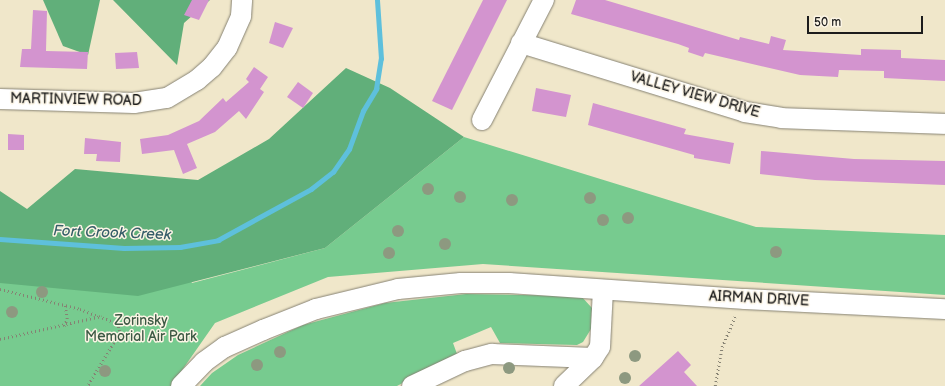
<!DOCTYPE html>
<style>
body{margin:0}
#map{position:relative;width:945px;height:386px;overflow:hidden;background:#f0e7ca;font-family:"Balsamiq Sans",sans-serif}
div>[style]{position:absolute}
.green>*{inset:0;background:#77cb8f}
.forest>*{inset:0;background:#61af7a}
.stream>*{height:4.5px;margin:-2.25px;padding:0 2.25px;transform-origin:2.25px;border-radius:2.25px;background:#5ec0dc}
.building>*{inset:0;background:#d394cf}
.path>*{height:2.5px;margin-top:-1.25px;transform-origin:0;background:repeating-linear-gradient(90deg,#868273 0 1px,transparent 0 4px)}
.roads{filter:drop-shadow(0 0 1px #868273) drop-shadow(0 0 1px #868273)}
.minor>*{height:20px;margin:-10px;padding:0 10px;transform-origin:10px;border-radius:10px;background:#fff}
.trees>*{width:12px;height:12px;margin:-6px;border-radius:50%;background:#8d9980}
span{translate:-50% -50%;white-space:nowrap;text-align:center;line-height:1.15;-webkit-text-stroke:3px #fcf5e5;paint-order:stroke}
.street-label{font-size:14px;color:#1c1c1c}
.park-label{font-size:14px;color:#3c5944}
.water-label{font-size:15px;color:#365e69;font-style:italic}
.scale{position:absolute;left:807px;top:16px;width:116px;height:18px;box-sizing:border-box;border:2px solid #1c1c1c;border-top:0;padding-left:5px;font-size:12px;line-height:14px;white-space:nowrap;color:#1c1c1c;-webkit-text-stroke:3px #fcf5e5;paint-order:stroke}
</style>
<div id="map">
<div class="green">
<i style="clip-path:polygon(464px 137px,756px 227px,945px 235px,945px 295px,483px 264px,328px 277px,215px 323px,171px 386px,0 386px,0 259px,182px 266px,192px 283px,325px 248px)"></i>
<i style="clip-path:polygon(466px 294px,581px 296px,592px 308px,591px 329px,583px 342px,577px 345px,500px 343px,491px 327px,453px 343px,457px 354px,397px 386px,200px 386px,212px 373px,238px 355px,303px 325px,385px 303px)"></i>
</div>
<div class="forest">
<i style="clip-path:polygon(43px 0,100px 0,88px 55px,63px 46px)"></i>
<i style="clip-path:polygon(113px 0,210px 0,184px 23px,177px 65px)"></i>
<i style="clip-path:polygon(346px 68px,390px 88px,464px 137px,325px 248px,138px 296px,0 283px,0 191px,27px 209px,75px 169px,198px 180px,269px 139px)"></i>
</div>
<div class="stream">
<i style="left:0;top:239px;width:124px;rotate:4.2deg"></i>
<i style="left:124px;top:248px;width:56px;rotate:-1deg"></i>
<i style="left:180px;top:247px;width:39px;rotate:-10deg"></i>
<i style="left:218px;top:240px;width:106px;rotate:-28.7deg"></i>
<i style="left:311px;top:189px;width:28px;rotate:-38deg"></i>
<i style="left:333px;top:172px;width:28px;rotate:-55deg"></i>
<i style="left:349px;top:149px;width:40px;rotate:-69.8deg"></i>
<i style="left:363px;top:111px;width:26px;rotate:-59deg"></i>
<i style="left:376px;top:89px;width:30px;rotate:-81deg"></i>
<i style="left:381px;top:59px;width:59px;rotate:-93.9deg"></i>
</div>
<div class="building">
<i style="clip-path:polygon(192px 0,209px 0,199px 20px,184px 15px)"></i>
<i style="clip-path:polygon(483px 0,507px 0,452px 110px,432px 101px)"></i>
<i style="clip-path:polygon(576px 0,605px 0,739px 40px,740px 37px,769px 44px,771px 36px,786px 40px,783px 50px,861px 55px,861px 49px,901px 50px,901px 58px,945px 60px,945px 81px,884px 78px,884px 71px,839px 70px,838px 77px,800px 75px,705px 53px,703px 57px,688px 52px,689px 48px,678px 44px,571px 14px)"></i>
<i style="clip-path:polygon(33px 10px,47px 11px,46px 51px,88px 52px,87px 69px,20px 67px,22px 49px,31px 49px)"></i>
<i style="clip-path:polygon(275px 22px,293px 28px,283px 48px,269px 43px)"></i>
<i style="clip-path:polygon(137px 52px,139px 68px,116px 69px,115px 53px)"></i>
<i style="clip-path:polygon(254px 67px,268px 77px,260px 89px,264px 92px,246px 119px,239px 111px,215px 132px,187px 144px,197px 168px,183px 174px,174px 150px,142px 154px,140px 139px,168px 135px,199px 121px,223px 98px,226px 102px,249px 82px,246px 79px)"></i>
<i style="clip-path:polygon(298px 82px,313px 93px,303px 108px,287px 97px)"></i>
<i style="clip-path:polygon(536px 88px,571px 95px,566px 117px,532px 111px)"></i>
<i style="clip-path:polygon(593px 103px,686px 129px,684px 134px,734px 143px,730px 164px,694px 158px,694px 155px,588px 125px)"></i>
<i style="clip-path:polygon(8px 134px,24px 135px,24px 150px,8px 150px)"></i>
<i style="clip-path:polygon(85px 138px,121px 142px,120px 162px,96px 161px,97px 154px,84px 154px)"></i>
<i style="clip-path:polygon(761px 151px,854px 159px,945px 161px,945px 185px,815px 180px,760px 174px)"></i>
<i style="clip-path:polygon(678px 351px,691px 365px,684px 372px,697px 386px,639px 386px)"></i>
</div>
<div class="path">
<i style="left:0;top:289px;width:82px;rotate:14deg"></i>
<i style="left:80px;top:309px;width:40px;rotate:21deg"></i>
<i style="left:117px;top:323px;width:8px;rotate:67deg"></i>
<i style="left:120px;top:330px;width:6px;rotate:108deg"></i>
<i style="left:118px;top:336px;width:58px;rotate:121deg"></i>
<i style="left:64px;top:326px;width:8px;rotate:-67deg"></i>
<i style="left:67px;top:319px;width:14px;rotate:-98deg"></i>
<i style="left:0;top:339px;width:104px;rotate:-12.8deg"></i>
<i style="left:715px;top:386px;width:40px;rotate:-80deg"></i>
<i style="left:722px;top:347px;width:34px;rotate:-67deg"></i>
</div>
<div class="roads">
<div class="minor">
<i style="left:521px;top:43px;width:234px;rotate:17.1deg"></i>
<i style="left:745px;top:112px;width:36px;rotate:9deg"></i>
<i style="left:781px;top:118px;width:164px;rotate:2.1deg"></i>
<i style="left:0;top:99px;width:134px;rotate:1.7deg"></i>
<i style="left:134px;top:103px;width:33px;rotate:-9deg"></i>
<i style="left:167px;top:98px;width:35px;rotate:-31deg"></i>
<i style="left:197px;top:80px;width:20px;rotate:-41deg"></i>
<i style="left:212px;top:67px;width:24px;rotate:-52deg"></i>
<i style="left:227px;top:48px;width:35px;rotate:-66deg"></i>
<i style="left:241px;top:16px;width:16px;rotate:-86deg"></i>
<i style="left:482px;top:120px;width:135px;rotate:-62.7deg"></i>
<i style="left:181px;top:386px;width:33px;rotate:-46deg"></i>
<i style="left:204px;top:362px;width:26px;rotate:-36deg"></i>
<i style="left:225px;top:347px;width:42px;rotate:-24.1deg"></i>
<i style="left:263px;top:330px;width:57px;rotate:-21.6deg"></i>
<i style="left:316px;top:309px;width:84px;rotate:-13.7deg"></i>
<i style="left:398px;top:289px;width:63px;rotate:-5.4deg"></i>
<i style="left:461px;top:283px;width:48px"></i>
<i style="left:509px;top:283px;width:237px;rotate:3.9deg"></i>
<i style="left:745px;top:299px;width:200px;rotate:2.9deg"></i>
<i style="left:412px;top:386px;width:59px;rotate:-25.3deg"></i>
<i style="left:465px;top:361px;width:28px;rotate:-15deg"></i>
<i style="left:492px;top:354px;width:101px;rotate:2.3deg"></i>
<i style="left:564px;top:386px;width:40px;rotate:-44deg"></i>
<i style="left:593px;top:358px;width:13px;rotate:-58deg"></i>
<i style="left:600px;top:347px;width:57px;rotate:-87deg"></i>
</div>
</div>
<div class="trees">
<i style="left:428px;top:189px"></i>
<i style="left:460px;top:197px"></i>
<i style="left:590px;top:198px"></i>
<i style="left:512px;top:200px"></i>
<i style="left:628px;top:218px"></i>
<i style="left:603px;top:220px"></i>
<i style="left:398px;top:231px"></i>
<i style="left:445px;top:244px"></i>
<i style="left:776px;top:252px"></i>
<i style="left:389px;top:253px"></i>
<i style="left:42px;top:292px"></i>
<i style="left:12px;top:312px"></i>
<i style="left:280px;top:352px"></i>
<i style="left:635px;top:356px"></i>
<i style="left:257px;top:365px"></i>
<i style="left:509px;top:368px"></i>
<i style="left:105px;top:371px"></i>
<i style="left:625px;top:378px"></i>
</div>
<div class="street-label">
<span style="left:695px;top:95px;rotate:16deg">VALLEY VIEW DRIVE</span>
<span style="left:76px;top:100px;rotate:1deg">MARTINVIEW ROAD</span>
<span style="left:759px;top:299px;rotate:3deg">AIRMAN DRIVE</span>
</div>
<div class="park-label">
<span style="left:141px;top:329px">Zorinsky<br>Memorial Air Park</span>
</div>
<div class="water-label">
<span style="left:112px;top:233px;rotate:2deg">Fort Crook Creek</span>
</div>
<div class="scale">50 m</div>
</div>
